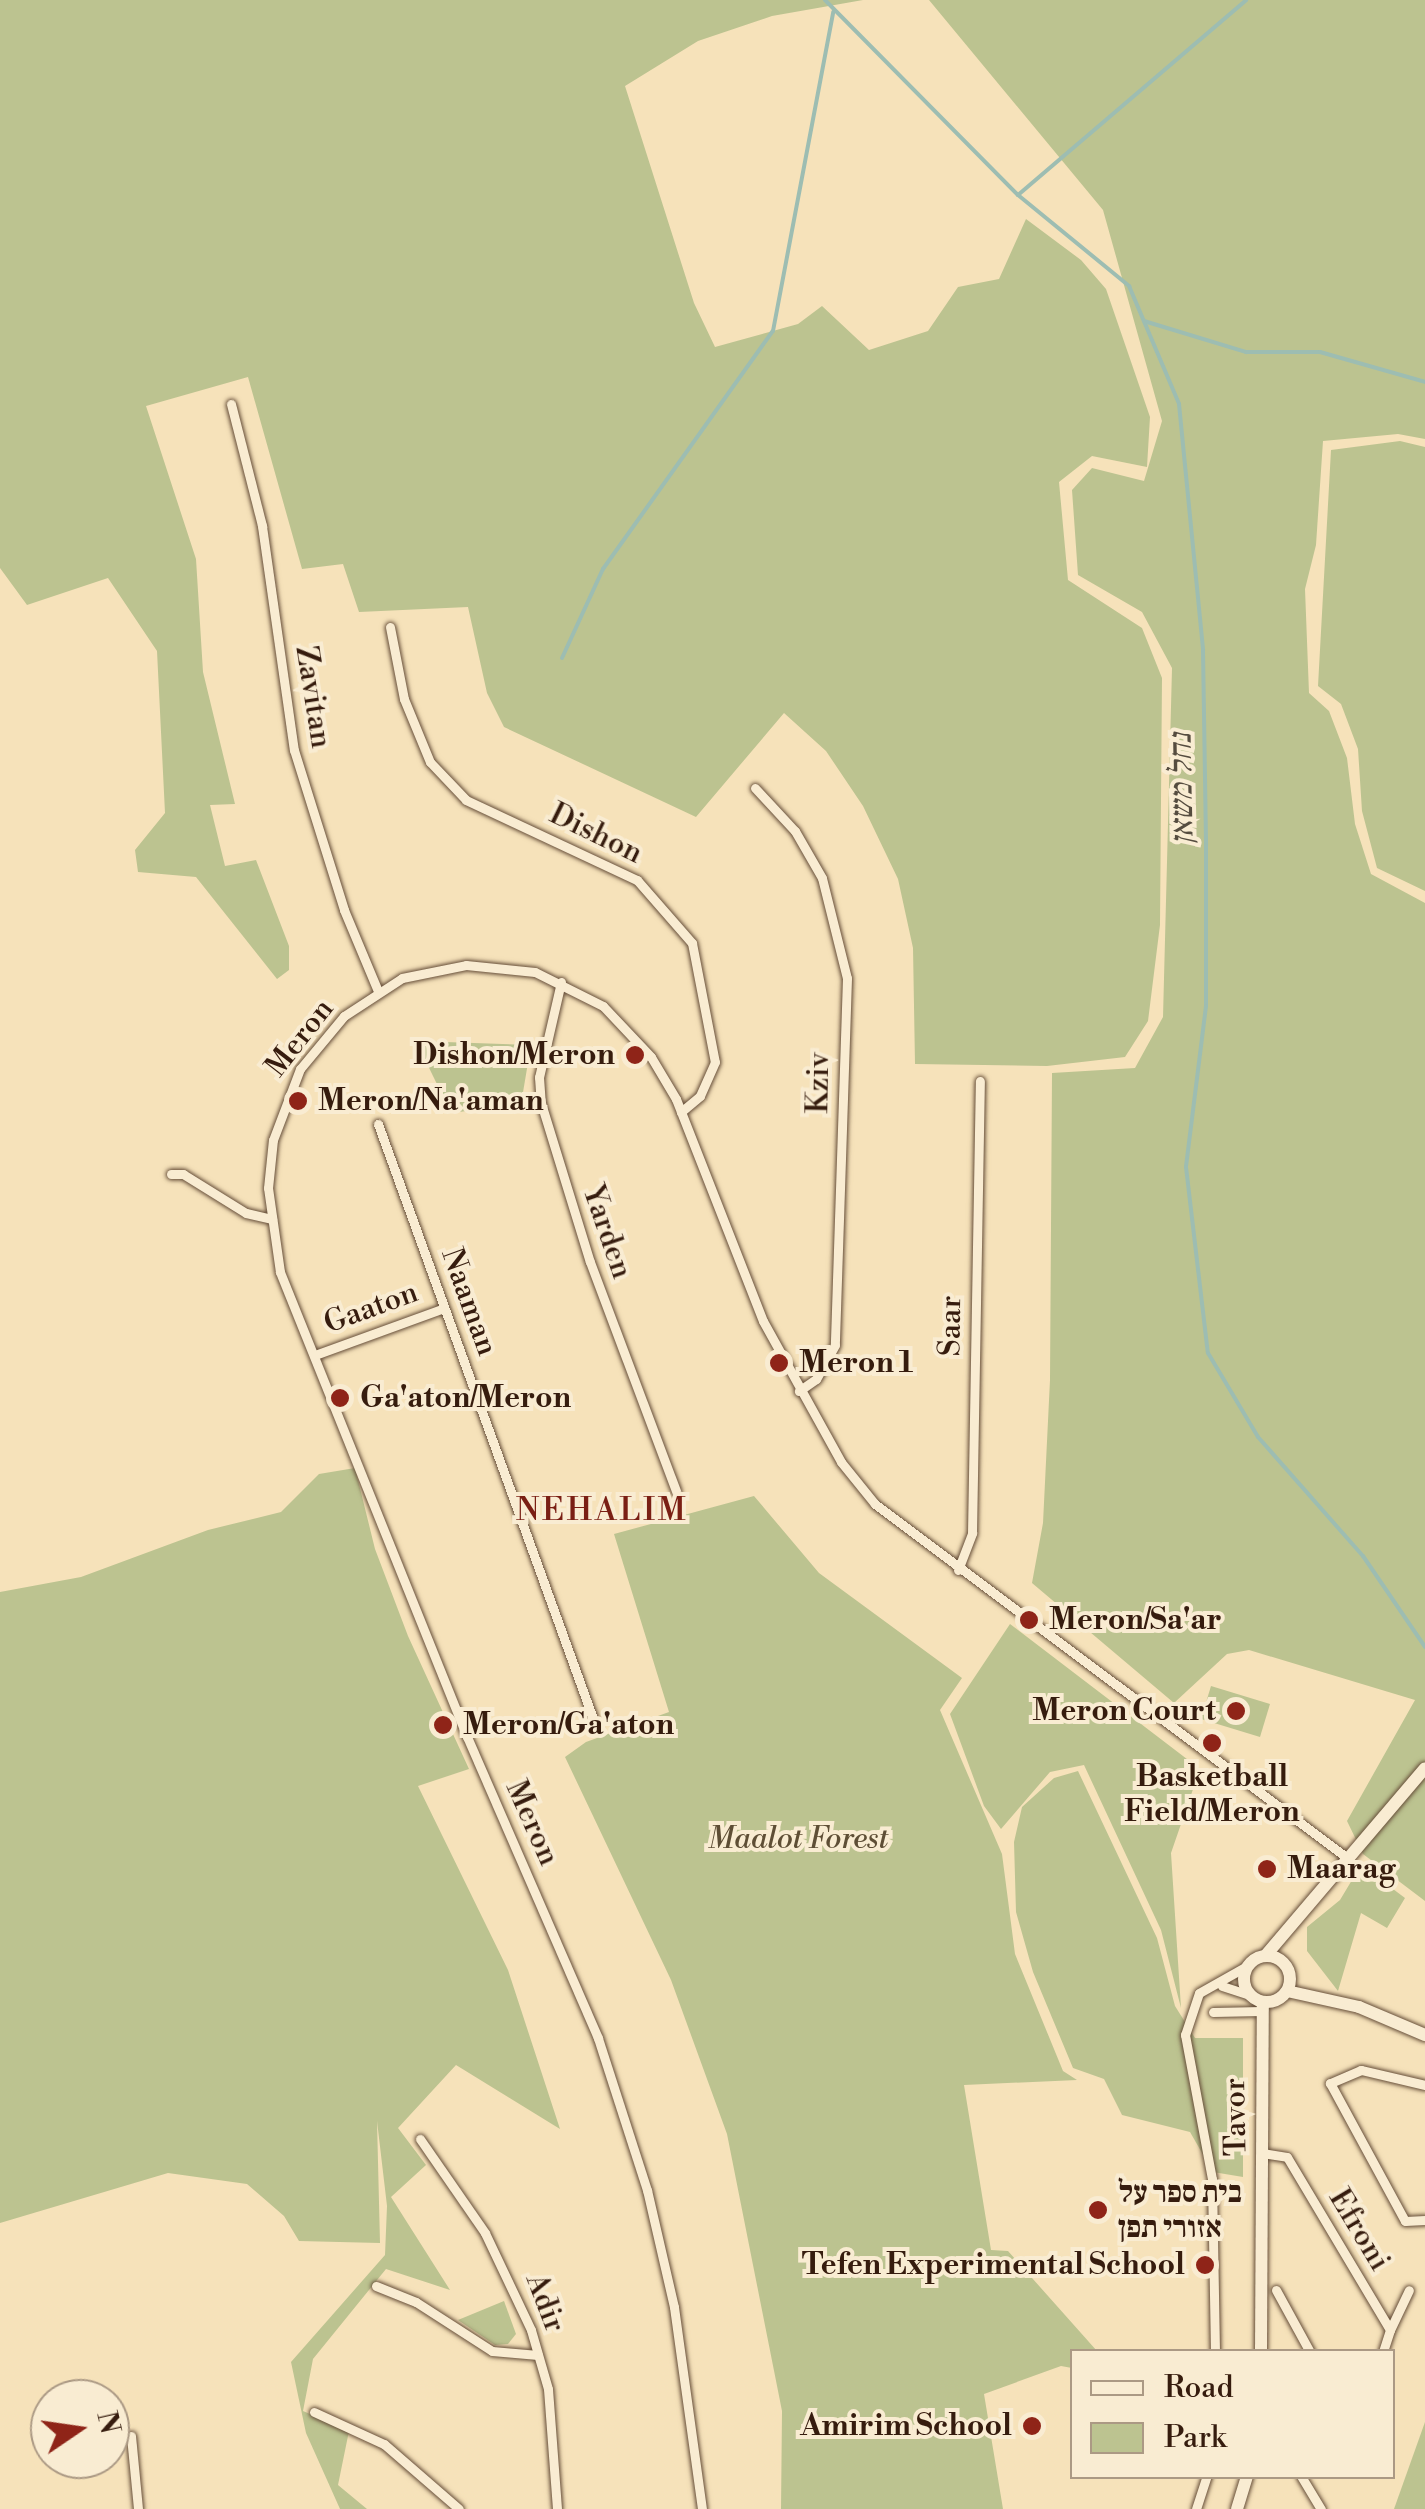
<!DOCTYPE html>
<meta charset="utf-8">
<style>
body{margin:0}
#map{position:relative;width:1425px;height:2509px;overflow:hidden;background:#f6e2ba;font-family:"Libre Bodoni","Frank Ruhl Libre",serif}
div>[style]{position:absolute}
.green>*{inset:0;background:#bcc390}
.stream>*{height:4px;margin:-2px;padding:0 2px;transform-origin:2px;border-radius:2px;background:#9dbdb2}
.roads{filter:drop-shadow(0 0 2px #664e39) drop-shadow(0 0 2px #664e39)}
.street>*{height:9px;margin:-4.5px;padding:0 4.5px;transform-origin:4.5px;border-radius:4.5px;background:#f9ecd2}
.secondary>*{height:12px;margin:-6px;padding:0 6px;transform-origin:6px;border-radius:6px;background:#f9ecd2}
.secondary>.ring{margin:-6px;padding:0;box-sizing:content-box;background:none;border:12px solid #f9ecd2;border-radius:50%}
.dots>*{width:28px;height:28px;translate:-50% -50%;box-sizing:border-box;border:5px solid #f9ecd2;border-radius:50%}
span{translate:-50% -50%;white-space:nowrap;text-align:center;line-height:1.15;-webkit-text-stroke:8px #f9ecd2;paint-order:stroke}
.street-label{font-size:30px;color:#361c0e}
.poi-label{font-size:30px;color:#361c0e;font-weight:700}
.right{translate:-100% -50%;text-align:right}
.left{translate:0 -50%;text-align:left}
.park-label{font-size:30px;color:#5e4e35;font-style:italic}
.water-label{font-size:32px;color:#554c3f;font-style:italic}
.neighbourhood-label{font-size:32px;color:#7a1f14;letter-spacing:2.5px}
.legend{position:absolute;left:1070px;top:2349px;width:325px;height:130px;box-sizing:border-box;background:#f9ecd2;border:2px solid #ab9984;margin:0;padding:12px 18px;list-style:none;font-size:30px;color:#361c0e}
.legend li{display:flex;align-items:center;gap:20px;height:50px}
.legend b{width:50px;border:2px solid #ab9984}
.north{position:absolute;left:30px;top:2379px;width:100px;height:100px;box-sizing:border-box;background:#f9ecd2;border:2px solid #ab9984;border-radius:50%;rotate:77deg;font-size:28px;font-weight:700;line-height:40px;text-align:center;color:#361c0e}
.north::after{content:'';display:block;margin:auto;width:35px;height:45px;background:#8f2418;clip-path:polygon(50% 0,100% 100%,50% 72%,0 100%)}
</style>
<div id="map">
<div class="green">
<i style="clip-path:polygon(0 0,863px 0,772px 16px,698px 41px,625px 86px,694px 303px,715px 347px,798px 324px,822px 306px,869px 350px,928px 331px,958px 287px,999px 279px,1026px 219px,1081px 260px,1106px 289px,1150px 417px,1147px 467px,1092px 456px,1059px 482px,1068px 580px,1142px 628px,1162px 678px,1160px 925px,1148px 1021px,1125px 1057px,1047px 1066px,915px 1064px,913px 948px,898px 879px,863px 806px,826px 751px,784px 713px,696px 817px,504px 727px,487px 693px,468px 607px,359px 612px,343px 564px,302px 569px,248px 377px,146px 406px,196px 559px,203px 672px,235px 804px,210px 805px,225px 866px,256px 860px,289px 946px,289px 970px,277px 979px,196px 877px,138px 872px,135px 850px,165px 813px,157px 651px,108px 578px,27px 605px,0 568px)"></i>
<i style="clip-path:polygon(929px 0,1425px 0,1425px 439px,1398px 434px,1323px 441px,1316px 545px,1305px 589px,1309px 693px,1329px 711px,1347px 758px,1355px 824px,1371px 874px,1425px 903px,1425px 1901px,1363px 1854px,1347px 1821px,1415px 1700px,1249px 1650px,1227px 1654px,1174px 1703px,1032px 1583px,1043px 1523px,1050px 1380px,1052px 1073px,1135px 1068px,1163px 1017px,1172px 668px,1142px 612px,1078px 575px,1072px 490px,1092px 468px,1144px 481px,1162px 421px,1103px 210px)"></i>
<i style="clip-path:polygon(1400px 441px,1425px 447px,1425px 891px,1377px 868px,1362px 811px,1358px 749px,1341px 704px,1318px 686px,1331px 450px)"></i>
<i style="clip-path:polygon(416px 1041px,531px 1045px,521px 1104px,451px 1113px)"></i>
<i style="clip-path:polygon(355px 1468px,375px 1549px,408px 1636px,469px 1769px,418px 1786px,508px 1970px,560px 2129px,456px 2065px,398px 2128px,426px 2165px,391px 2197px,450px 2290px,386px 2269px,313px 2359px,303px 2411px,349px 2431px,338px 2485px,367px 2509px,340px 2509px,306px 2433px,291px 2362px,385px 2255px,387px 2206px,377px 2121px,380px 2243px,299px 2241px,284px 2216px,247px 2184px,168px 2173px,0 2223px,0 1592px,81px 1577px,208px 1530px,281px 1512px,319px 1474px)"></i>
<i style="clip-path:polygon(754px 1496px,819px 1573px,962px 1678px,940px 1710px,1002px 1854px,1015px 1954px,1063px 2071px,1077px 2080px,964px 2085px,991px 2250px,1008px 2251px,1097px 2351px,1072px 2352px,1072px 2368px,1061px 2366px,984px 2394px,1003px 2509px,781px 2509px,782px 2411px,727px 2134px,671px 1980px,565px 1757px,586px 1742px,669px 1712px,614px 1534px)"></i>
<i style="clip-path:polygon(1010px 1624px,1200px 1769px,1171px 1853px,1181px 2008px,1161px 1930px,1084px 1765px,1050px 1772px,1001px 1829px,984px 1806px,950px 1714px)"></i>
<i style="clip-path:polygon(1211px 1686px,1270px 1704px,1260px 1737px,1201px 1719px)"></i>
<i style="clip-path:polygon(1078px 1771px,1157px 1938px,1175px 2006px,1195px 2038px,1243px 2038px,1243px 2177px,1213px 2172px,1190px 2132px,1122px 2115px,1104px 2079px,1073px 2068px,1033px 1972px,1016px 1912px,1014px 1842px,1022px 1807px,1054px 1778px)"></i>
<i style="clip-path:polygon(1361px 1865px,1405px 1898px,1387px 1928px,1361px 1913px,1338px 1991px,1307px 1951px,1307px 1927px,1340px 1900px)"></i>
<i style="clip-path:polygon(504px 2301px,516px 2334px,508px 2344px,495px 2345px,458px 2320px)"></i>
<i style="clip-path:polygon(1425px 2422px,1425px 2509px,1394px 2509px)"></i>
</div>
<div class="stream">
<i style="left:825px;top:0;width:274px;rotate:45.3deg"></i>
<i style="left:1018px;top:195px;width:144px;rotate:39.3deg"></i>
<i style="left:1129px;top:286px;width:128px;rotate:67deg"></i>
<i style="left:1179px;top:404px;width:247px;rotate:84.4deg"></i>
<i style="left:1203px;top:650px;width:195px;rotate:89.1deg"></i>
<i style="left:1206px;top:845px;width:161px;rotate:90deg"></i>
<i style="left:1206px;top:1006px;width:162px;rotate:97.1deg"></i>
<i style="left:1186px;top:1167px;width:187px;rotate:83.3deg"></i>
<i style="left:1208px;top:1353px;width:98px;rotate:59.2deg"></i>
<i style="left:1258px;top:1437px;width:159px;rotate:48.6deg"></i>
<i style="left:1363px;top:1556px;width:110px;rotate:55.7deg"></i>
<i style="left:1018px;top:195px;width:300px;rotate:-40.5deg"></i>
<i style="left:1144px;top:321px;width:107px;rotate:16.9deg"></i>
<i style="left:1246px;top:352px;width:74px"></i>
<i style="left:1320px;top:352px;width:109px;rotate:15.9deg"></i>
<i style="left:562px;top:658px;width:98px;rotate:-65.3deg"></i>
<i style="left:603px;top:569px;width:292px;rotate:-54.5deg"></i>
<i style="left:773px;top:331px;width:325px;rotate:-79.3deg"></i>
</div>
<div class="roads">
<div class="street">
<i style="left:231px;top:404px;width:126px;rotate:75.7deg"></i>
<i style="left:262px;top:526px;width:226px;rotate:81.9deg"></i>
<i style="left:294px;top:750px;width:168px;rotate:72.6deg"></i>
<i style="left:344px;top:910px;width:86px;rotate:67.3deg"></i>
<i style="left:390px;top:627px;width:73px;rotate:79deg"></i>
<i style="left:404px;top:699px;width:68px;rotate:67.6deg"></i>
<i style="left:430px;top:762px;width:52px;rotate:46.5deg"></i>
<i style="left:466px;top:800px;width:189px;rotate:25.1deg"></i>
<i style="left:637px;top:880px;width:84px;rotate:48.9deg"></i>
<i style="left:692px;top:943px;width:121px;rotate:79.1deg"></i>
<i style="left:715px;top:1062px;width:37px;rotate:114deg"></i>
<i style="left:700px;top:1096px;width:25px;rotate:140deg"></i>
<i style="left:755px;top:788px;width:59px;rotate:47.1deg"></i>
<i style="left:795px;top:831px;width:54px;rotate:60.1deg"></i>
<i style="left:822px;top:878px;width:103px;rotate:76deg"></i>
<i style="left:847px;top:978px;width:367px;rotate:91.9deg"></i>
<i style="left:835px;top:1345px;width:39px;rotate:119deg"></i>
<i style="left:816px;top:1379px;width:21px;rotate:145deg"></i>
<i style="left:561px;top:982px;width:98px;rotate:103deg"></i>
<i style="left:539px;top:1077px;width:26px;rotate:86deg"></i>
<i style="left:541px;top:1103px;width:166px;rotate:72.9deg"></i>
<i style="left:590px;top:1262px;width:245px;rotate:69.4deg"></i>
<i style="left:378px;top:1124px;width:638px;rotate:70.12deg"></i>
<i style="left:171px;top:1174px;width:12px"></i>
<i style="left:183px;top:1174px;width:74px;rotate:31.8deg"></i>
<i style="left:246px;top:1213px;width:27px;rotate:13deg"></i>
<i style="left:315px;top:1355px;width:137px;rotate:-20deg"></i>
<i style="left:958px;top:1570px;width:40px;rotate:-69deg"></i>
<i style="left:972px;top:1533px;width:452px;rotate:-89deg"></i>
<i style="left:1222px;top:1986px;width:29px;rotate:18deg"></i>
<i style="left:1213px;top:2012px;width:49px;rotate:-1.2deg"></i>
<i style="left:1425px;top:2085px;width:66px;rotate:-166.8deg"></i>
<i style="left:1361px;top:2070px;width:34px;rotate:157deg"></i>
<i style="left:1330px;top:2083px;width:157px;rotate:61.5deg"></i>
<i style="left:1405px;top:2221px;width:20px;rotate:-3deg"></i>
<i style="left:420px;top:2139px;width:114px;rotate:55.3deg"></i>
<i style="left:485px;top:2233px;width:107px;rotate:64.6deg"></i>
<i style="left:531px;top:2330px;width:61px;rotate:73.9deg"></i>
<i style="left:548px;top:2389px;width:120px;rotate:85.7deg"></i>
<i style="left:1262px;top:2153px;width:25px;rotate:9deg"></i>
<i style="left:1287px;top:2157px;width:201px;rotate:59.2deg"></i>
<i style="left:1390px;top:2330px;width:23px;rotate:108deg"></i>
<i style="left:376px;top:2286px;width:43px;rotate:21.8deg"></i>
<i style="left:416px;top:2302px;width:90px;rotate:32.8deg"></i>
<i style="left:492px;top:2351px;width:46px;rotate:5deg"></i>
<i style="left:1276px;top:2290px;width:71px;rotate:61.3deg"></i>
<i style="left:1390px;top:2330px;width:44px;rotate:-64.6deg"></i>
<i style="left:1215px;top:2352px;width:173px;rotate:-91deg"></i>
<i style="left:1212px;top:2179px;width:147px;rotate:-100.6deg"></i>
<i style="left:1185px;top:2035px;width:44px;rotate:-71.6deg"></i>
<i style="left:1199px;top:1993px;width:55px;rotate:-29.4deg"></i>
<i style="left:314px;top:2412px;width:77px;rotate:24.6deg"></i>
<i style="left:384px;top:2444px;width:99px;rotate:40.9deg"></i>
<i style="left:131px;top:2436px;width:73px;rotate:84.5deg"></i>
<i style="left:1301px;top:2476px;width:39px;rotate:59deg"></i>
<i style="left:702px;top:2509px;width:204px;rotate:-97.9deg"></i>
<i style="left:674px;top:2307px;width:120px;rotate:-103deg"></i>
<i style="left:647px;top:2190px;width:160px;rotate:-107.9deg"></i>
<i style="left:598px;top:2038px;width:328px;rotate:-113.5deg"></i>
<i style="left:467px;top:1737px;width:501px;rotate:-111.91deg"></i>
<i style="left:280px;top:1272px;width:85px;rotate:-98.1deg"></i>
<i style="left:268px;top:1188px;width:48px;rotate:-84.1deg"></i>
<i style="left:273px;top:1140px;width:76px;rotate:-69.2deg"></i>
<i style="left:300px;top:1069px;width:69px;rotate:-50.3deg"></i>
<i style="left:344px;top:1016px;width:69px;rotate:-33.2deg"></i>
<i style="left:402px;top:978px;width:65px;rotate:-11.5deg"></i>
<i style="left:466px;top:965px;width:69px;rotate:5.8deg"></i>
<i style="left:535px;top:972px;width:76px;rotate:26.6deg"></i>
<i style="left:603px;top:1006px;width:70px;rotate:46.7deg"></i>
<i style="left:651px;top:1057px;width:49px;rotate:59.2deg"></i>
<i style="left:676px;top:1099px;width:238px;rotate:68.6deg"></i>
<i style="left:763px;top:1321px;width:161px;rotate:61deg"></i>
<i style="left:841px;top:1462px;width:54px;rotate:51deg"></i>
<i style="left:875px;top:1504px;width:589px;rotate:36.85deg"></i>
<i style="left:1196px;top:2509px;width:35px;rotate:-72deg"></i>
</div>
<div class="secondary">
<i style="left:1266px;top:1955px;width:245px;rotate:-49.6deg"></i>
<i class="ring" style="left:1244px;top:1956px;width:34px;height:34px"></i>
<i style="left:1287px;top:1991px;width:74px;rotate:12.5deg"></i>
<i style="left:1359px;top:2007px;width:72px;rotate:23deg"></i>
<i style="left:1261px;top:2352px;width:350px;rotate:-89.7deg"></i>
<i style="left:1237px;top:2509px;width:34px;rotate:-73deg"></i>
</div>
</div>
<div class="dots">
<i style="left:635px;top:1055px;background:#8f2418"></i>
<i style="left:298px;top:1101px;background:#8f2418"></i>
<i style="left:779px;top:1363px;background:#8f2418"></i>
<i style="left:340px;top:1398px;background:#8f2418"></i>
<i style="left:1029px;top:1620px;background:#8f2418"></i>
<i style="left:1236px;top:1711px;background:#8f2418"></i>
<i style="left:443px;top:1725px;background:#8f2418"></i>
<i style="left:1212px;top:1743px;background:#8f2418"></i>
<i style="left:1267px;top:1869px;background:#8f2418"></i>
<i style="left:1098px;top:2210px;background:#8f2418"></i>
<i style="left:1205px;top:2265px;background:#8f2418"></i>
<i style="left:1032px;top:2426px;background:#8f2418"></i>
</div>
<div class="street-label">
<span style="left:313px;top:697px;rotate:81deg">Zavitan</span>
<span style="left:596px;top:834px;rotate:26deg">Dishon</span>
<span style="left:300px;top:1038px;rotate:-52deg">Meron</span>
<span style="left:819px;top:1083px;rotate:-89deg">Kziv</span>
<span style="left:607px;top:1232px;rotate:71deg">Yarden</span>
<span style="left:469px;top:1302px;rotate:70deg">Naaman</span>
<span style="left:371px;top:1308px;rotate:-20deg">Gaaton</span>
<span style="left:951px;top:1326px;rotate:-89deg">Saar</span>
<span style="left:532px;top:1823px;rotate:66deg">Meron</span>
<span style="left:1236px;top:2117px;rotate:-91deg">Tavor</span>
<span style="left:1359px;top:2230px;rotate:59deg">Efroni</span>
<span style="left:545px;top:2303px;rotate:69deg">Adir</span>
</div>
<div class="poi-label">
<span class="right" style="left:615px;top:1055px">Dishon/Meron</span>
<span class="left" style="left:318px;top:1101px">Meron/Na'aman</span>
<span class="left" style="left:799px;top:1363px">Meron 1</span>
<span class="left" style="left:360px;top:1398px">Ga'aton/Meron</span>
<span class="left" style="left:1049px;top:1620px">Meron/Sa'ar</span>
<span class="right" style="left:1216px;top:1711px">Meron Court</span>
<span class="left" style="left:463px;top:1725px">Meron/Ga'aton</span>
<span style="left:1212px;top:1794px">Basketball<br>Field/Meron</span>
<span class="left" style="left:1287px;top:1869px">Maarag</span>
<span class="left" style="left:1118px;top:2210px">בית ספר על<br>אזורי תפן</span>
<span class="right" style="left:1185px;top:2265px">Tefen Experimental School</span>
<span class="right" style="left:1012px;top:2426px">Amirim School</span>
</div>
<div class="park-label">
<span style="left:798px;top:1839px">Maalot Forest</span>
</div>
<div class="water-label">
<span style="left:1182px;top:789px;rotate:-91deg">נחל משאן</span>
</div>
<div class="neighbourhood-label">
<span style="left:602px;top:1510px">NEHALIM</span>
</div>
<ul class="legend">
<li><b style="height:12px;background:#f9ecd2"></b>Road</li>
<li><b style="height:28px;background:#bcc390"></b>Park</li>
</ul>
<div class="north">N</div>
</div>
